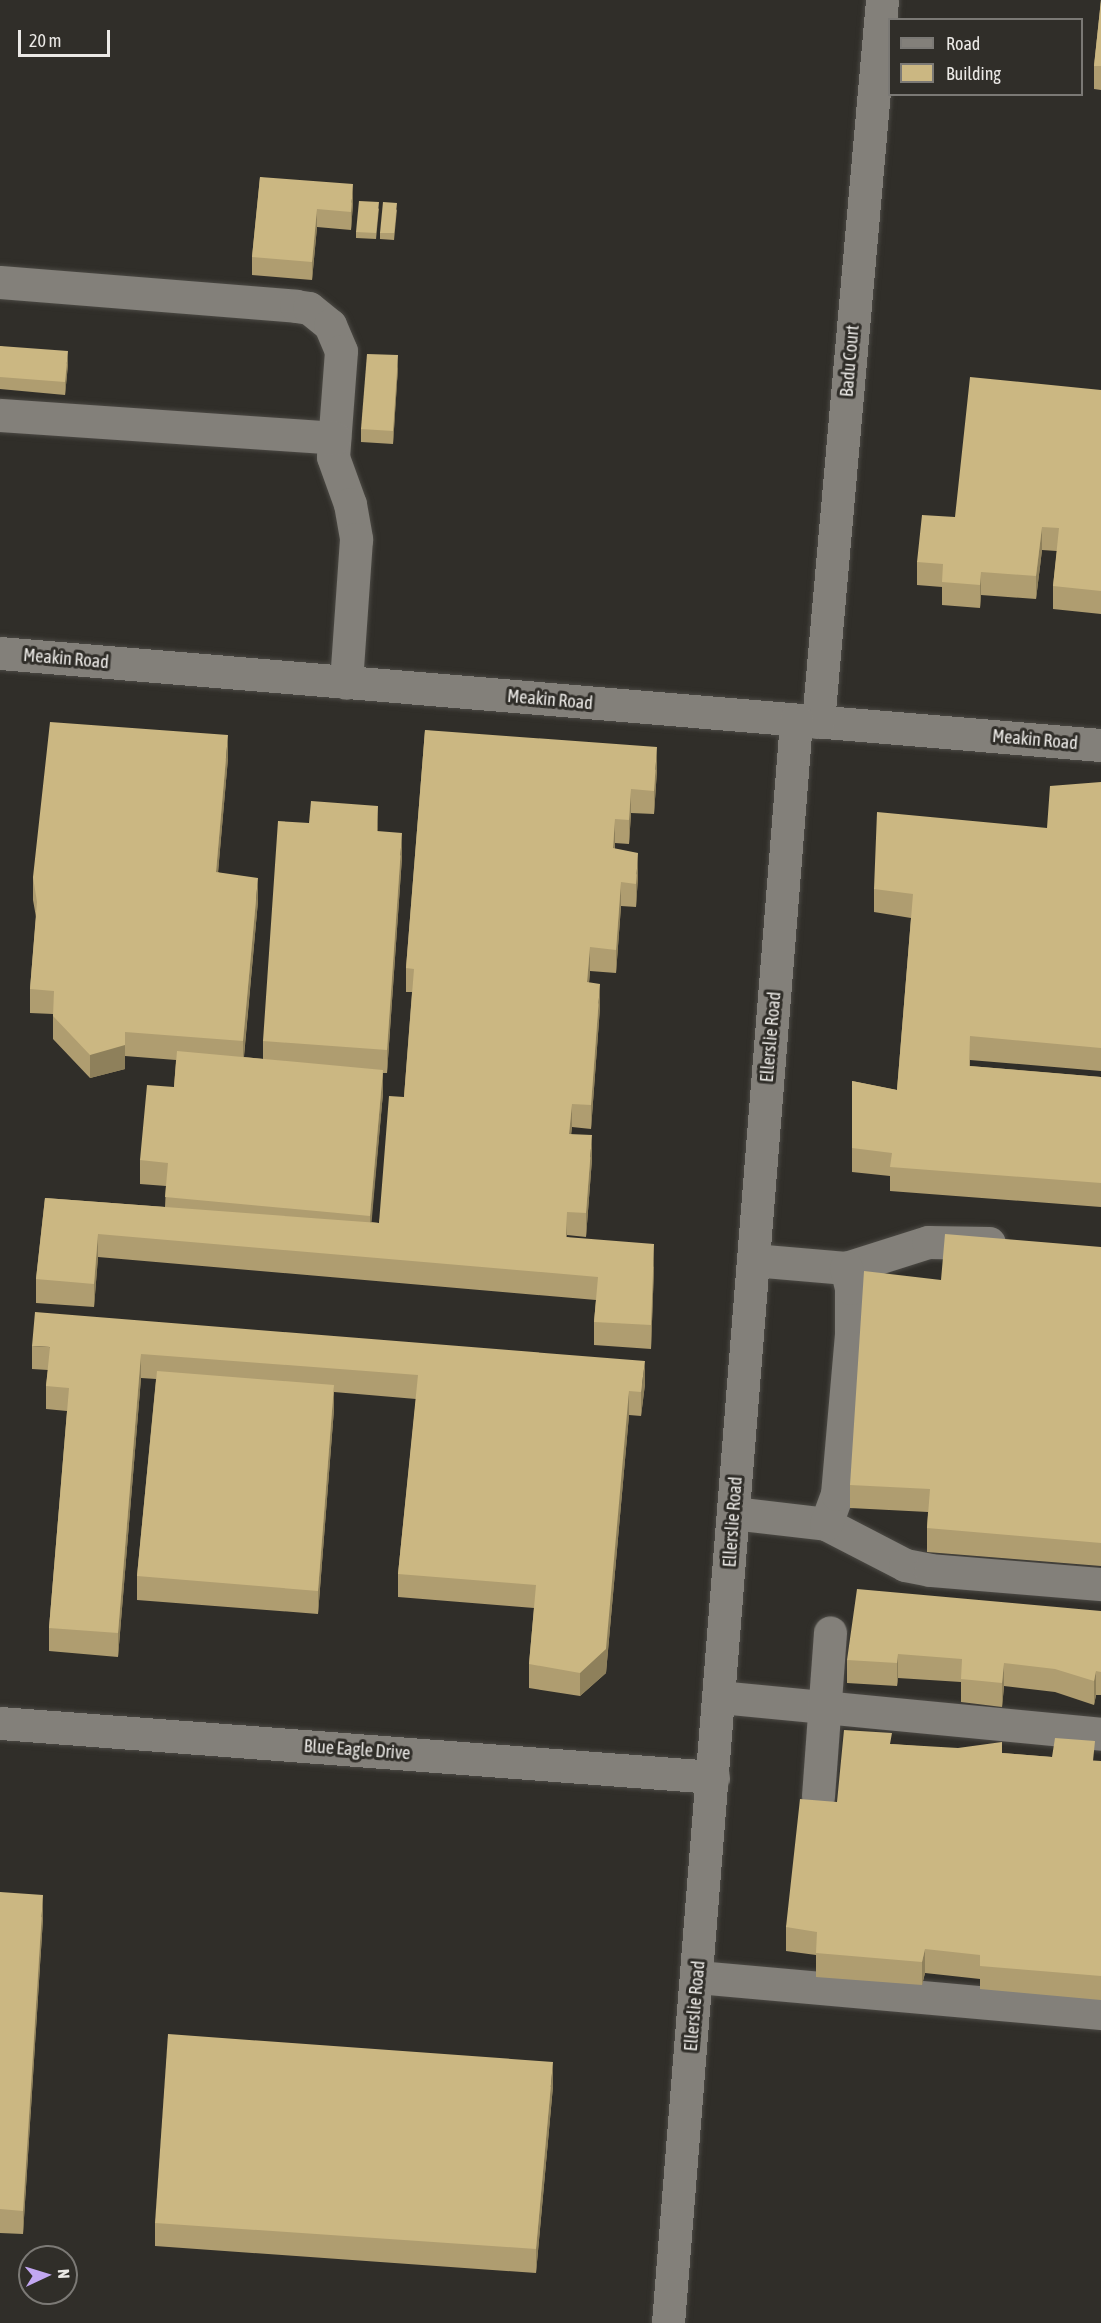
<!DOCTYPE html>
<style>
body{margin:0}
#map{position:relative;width:1101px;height:2323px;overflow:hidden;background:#302e29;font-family:"Asap Condensed",sans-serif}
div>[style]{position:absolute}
.roads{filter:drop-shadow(0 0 2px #4b4944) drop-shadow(0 0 2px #4b4944)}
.minor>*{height:33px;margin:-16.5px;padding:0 16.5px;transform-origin:16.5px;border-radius:16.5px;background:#83807a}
.wall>*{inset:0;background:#af9d70}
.shaded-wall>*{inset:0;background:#8e805b}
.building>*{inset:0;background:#cbb782}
span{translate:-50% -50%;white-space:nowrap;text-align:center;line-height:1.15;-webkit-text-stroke:6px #302e29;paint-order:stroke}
.street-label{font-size:18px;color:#ebe9e6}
.legend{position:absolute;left:888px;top:18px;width:195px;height:78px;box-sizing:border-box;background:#302e29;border:2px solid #7b7975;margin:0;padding:8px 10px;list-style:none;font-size:18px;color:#ebe9e6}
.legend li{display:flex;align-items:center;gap:12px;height:30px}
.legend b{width:30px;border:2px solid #7b7975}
.north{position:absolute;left:18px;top:2245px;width:60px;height:60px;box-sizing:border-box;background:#302e29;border:2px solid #7b7975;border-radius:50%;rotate:86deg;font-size:16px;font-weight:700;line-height:24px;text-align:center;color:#ebe9e6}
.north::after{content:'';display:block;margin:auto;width:21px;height:27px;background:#c2a7f2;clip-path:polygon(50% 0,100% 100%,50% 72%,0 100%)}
.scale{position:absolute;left:18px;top:30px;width:92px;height:27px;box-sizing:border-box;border:3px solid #ebe9e6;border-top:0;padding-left:8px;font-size:18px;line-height:21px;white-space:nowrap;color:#ebe9e6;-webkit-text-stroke:4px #302e29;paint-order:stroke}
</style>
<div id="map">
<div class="roads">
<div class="minor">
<i style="left:0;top:282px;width:297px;rotate:4.6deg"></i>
<i style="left:296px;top:306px;width:13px;rotate:9deg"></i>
<i style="left:309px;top:308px;width:27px;rotate:39deg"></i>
<i style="left:330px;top:325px;width:28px;rotate:67deg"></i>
<i style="left:341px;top:351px;width:106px;rotate:94.3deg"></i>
<i style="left:333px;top:457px;width:50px;rotate:70.1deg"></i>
<i style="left:350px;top:504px;width:36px;rotate:80deg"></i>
<i style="left:356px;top:539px;width:144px;rotate:94deg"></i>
<i style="left:0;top:415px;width:335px;rotate:3.9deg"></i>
<i style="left:0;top:653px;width:1105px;rotate:4.78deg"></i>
<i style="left:818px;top:722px;width:725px;rotate:-84.93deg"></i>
<i style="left:753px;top:1260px;width:93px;rotate:4.9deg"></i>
<i style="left:846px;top:1268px;width:86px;rotate:-17.6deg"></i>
<i style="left:928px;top:1242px;width:61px;rotate:0.9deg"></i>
<i style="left:733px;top:1513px;width:94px;rotate:6.7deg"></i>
<i style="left:826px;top:1524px;width:89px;rotate:27.4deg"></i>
<i style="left:905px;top:1565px;width:25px;rotate:11deg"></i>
<i style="left:930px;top:1570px;width:172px;rotate:4.7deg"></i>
<i style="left:826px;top:1524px;width:32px;rotate:-70deg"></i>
<i style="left:837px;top:1494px;width:160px;rotate:-85deg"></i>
<i style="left:851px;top:1335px;width:47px;rotate:-90deg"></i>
<i style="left:851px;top:1288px;width:21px;rotate:-104deg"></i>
<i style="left:719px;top:1697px;width:384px;rotate:5.5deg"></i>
<i style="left:0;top:1723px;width:715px;rotate:4.33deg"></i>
<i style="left:818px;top:1796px;width:164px;rotate:-85.8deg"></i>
<i style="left:697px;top:1977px;width:406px;rotate:5.1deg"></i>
<i style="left:668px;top:2323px;width:1608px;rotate:-85.43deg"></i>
</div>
</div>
<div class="wall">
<i style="clip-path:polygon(1101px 0,1101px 90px,1094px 89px,1094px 66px)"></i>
<i style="clip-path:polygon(260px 177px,353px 203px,351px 230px,317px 227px,312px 280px,252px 275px,252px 257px)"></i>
<i style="clip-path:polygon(379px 208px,376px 239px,356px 238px,356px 232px)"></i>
<i style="clip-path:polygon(397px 209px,394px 240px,380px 239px,380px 233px)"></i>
<i style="clip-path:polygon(0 346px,68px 364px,65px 395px,0 389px)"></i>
<i style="clip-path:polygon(398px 367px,393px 444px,361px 442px,361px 429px)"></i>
<i style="clip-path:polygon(1101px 390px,1101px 614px,1053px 609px,1053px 586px,1057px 551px,1042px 550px,1036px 599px,981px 595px,980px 608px,942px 605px,942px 587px,917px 585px,917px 562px,955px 517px)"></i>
<i style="clip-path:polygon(425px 730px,657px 770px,654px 814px,631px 813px,629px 844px,615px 843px,615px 849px,638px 876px,636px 907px,621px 906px,616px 973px,590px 971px,589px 983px,600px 1007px,591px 1129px,572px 1127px,571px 1134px,592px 1159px,586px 1237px,567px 1235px,567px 1237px,654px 1267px,651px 1349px,594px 1345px,594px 1322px,596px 1300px,98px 1257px,94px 1307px,36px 1303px,36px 1279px,45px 1198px,165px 1207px,166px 1186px,140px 1184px,140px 1160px,174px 1087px,176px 1060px,125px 1056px,125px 1069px,90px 1078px,53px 1039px,53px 1014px,30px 1013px,30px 989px,36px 917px,33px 900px,33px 877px,228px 758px,218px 872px,258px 901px,244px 1057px,263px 1059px,263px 1041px,378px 832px,402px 857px,387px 1073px,383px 1073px,383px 1093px,371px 1222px,379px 1223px,404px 1097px,412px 992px,406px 992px,406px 968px)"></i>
<i style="clip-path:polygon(1101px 782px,1101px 1071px,970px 1060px,970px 1066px,1101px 1077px,1101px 1207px,890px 1191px,890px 1176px,852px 1172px,852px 1081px,897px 1090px,911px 918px,874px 912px,874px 889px,1047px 828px)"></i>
<i style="clip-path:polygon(1101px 1247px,1101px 1566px,927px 1552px,927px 1528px,928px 1512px,850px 1508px,850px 1485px,941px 1280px)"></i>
<i style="clip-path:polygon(32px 1346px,645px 1384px,641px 1416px,629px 1415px,606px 1673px,580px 1696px,529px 1688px,529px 1664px,534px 1608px,398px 1597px,398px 1574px,416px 1399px,334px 1392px,334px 1409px,318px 1614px,137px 1600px,137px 1576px,156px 1379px,141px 1378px,118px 1657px,49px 1651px,49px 1628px,67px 1411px,46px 1409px,46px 1386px,48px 1370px,32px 1369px)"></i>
<i style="clip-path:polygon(1101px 1611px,1101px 1695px,1096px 1695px,1094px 1705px,1055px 1692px,1004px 1686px,1002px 1707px,961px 1702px,961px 1682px,898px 1678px,897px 1686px,847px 1683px,847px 1660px)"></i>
<i style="clip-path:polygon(892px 1744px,1101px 1761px,1101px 2000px,980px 1989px,980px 1979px,925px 1973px,922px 1985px,816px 1977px,816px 1955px,786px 1951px,786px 1927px,837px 1802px)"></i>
<i style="clip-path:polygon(0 1892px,43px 1918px,23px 2234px,0 2233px)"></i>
<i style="clip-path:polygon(553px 2086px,536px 2273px,155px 2246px,155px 2223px)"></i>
</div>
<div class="shaded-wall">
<i style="clip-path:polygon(353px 184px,353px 203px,351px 230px,351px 212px)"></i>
<i style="clip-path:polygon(317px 209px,317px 227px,312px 280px,312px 262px)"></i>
<i style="clip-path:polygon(68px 351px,68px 364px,65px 395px,65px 382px)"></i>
<i style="clip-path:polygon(398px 355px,398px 367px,393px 444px,393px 431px)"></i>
<i style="clip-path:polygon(1042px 527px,1042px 550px,1036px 599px,1036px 576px)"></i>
<i style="clip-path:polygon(981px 572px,981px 595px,980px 608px,980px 585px)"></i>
<i style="clip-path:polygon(228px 735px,228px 758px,216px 896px,216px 872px)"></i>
<i style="clip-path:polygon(657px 747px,657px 770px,654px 814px,654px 791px)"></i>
<i style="clip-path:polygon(631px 789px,631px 813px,629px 844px,629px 820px)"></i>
<i style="clip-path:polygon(378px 806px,378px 829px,377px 855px,377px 831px)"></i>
<i style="clip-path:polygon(615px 819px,615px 843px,613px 872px,613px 848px)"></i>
<i style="clip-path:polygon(402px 833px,402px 857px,387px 1073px,387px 1050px)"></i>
<i style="clip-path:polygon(638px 853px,638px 876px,636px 907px,636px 884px)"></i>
<i style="clip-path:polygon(258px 878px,258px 901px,243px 1065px,243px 1041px)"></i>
<i style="clip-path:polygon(621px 882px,621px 906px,616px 973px,616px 950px)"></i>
<i style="clip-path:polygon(590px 947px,590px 971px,587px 1006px,587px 982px)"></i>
<i style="clip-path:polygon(600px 984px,600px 1007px,591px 1129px,591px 1105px)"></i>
<i style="clip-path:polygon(125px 1032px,125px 1069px,90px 1078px,90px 1055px)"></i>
<i style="clip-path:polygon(383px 1070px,383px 1093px,370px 1240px,370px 1216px)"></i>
<i style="clip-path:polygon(572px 1104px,572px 1127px,569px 1157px,569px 1134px)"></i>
<i style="clip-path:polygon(592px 1135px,592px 1159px,586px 1237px,586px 1213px)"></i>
<i style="clip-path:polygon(567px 1212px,567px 1235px,566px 1261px,566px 1237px)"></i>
<i style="clip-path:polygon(98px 1234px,98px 1257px,94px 1307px,94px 1284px)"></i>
<i style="clip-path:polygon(654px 1244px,654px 1267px,651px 1349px,651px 1325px)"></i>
<i style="clip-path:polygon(141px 1354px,141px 1378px,118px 1657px,118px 1633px)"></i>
<i style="clip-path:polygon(645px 1361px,645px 1384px,641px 1416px,641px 1392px)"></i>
<i style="clip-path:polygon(334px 1385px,334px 1409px,318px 1614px,318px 1591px)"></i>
<i style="clip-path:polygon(629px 1391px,629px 1415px,606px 1673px,580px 1696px,580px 1673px)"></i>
<i style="clip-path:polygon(898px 1654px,898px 1678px,897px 1686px,897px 1663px)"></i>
<i style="clip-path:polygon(1004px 1663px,1004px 1686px,1002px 1707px,1002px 1683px)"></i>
<i style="clip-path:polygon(1096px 1671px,1096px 1695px,1094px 1705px,1094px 1681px)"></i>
<i style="clip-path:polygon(43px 1895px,43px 1918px,23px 2234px,23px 2211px)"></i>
<i style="clip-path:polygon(925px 1949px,925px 1973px,922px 1985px,922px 1962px)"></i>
<i style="clip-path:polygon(553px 2062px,553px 2086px,536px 2273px,536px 2249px)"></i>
</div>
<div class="building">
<i style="clip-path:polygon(1101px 0,1101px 66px,1094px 66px)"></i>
<i style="clip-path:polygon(260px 177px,353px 184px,351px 212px,317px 209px,312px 262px,252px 257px)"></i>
<i style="clip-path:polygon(359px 201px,379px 202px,376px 233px,356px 232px)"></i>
<i style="clip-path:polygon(383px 202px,397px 203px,394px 233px,380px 233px)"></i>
<i style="clip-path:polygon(0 346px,68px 351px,65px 382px,0 377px)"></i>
<i style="clip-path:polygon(367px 354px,398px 355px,393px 431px,361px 429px)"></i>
<i style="clip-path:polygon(970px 377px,1101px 390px,1101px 591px,1053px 586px,1059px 528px,1042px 527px,1036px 576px,981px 572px,980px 585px,942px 582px,943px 564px,917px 562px,922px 515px,955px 517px)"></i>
<i style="clip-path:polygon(50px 722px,228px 735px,216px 872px,258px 878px,243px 1041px,125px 1032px,125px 1045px,90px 1055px,53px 1016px,54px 991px,30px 989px,37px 902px,33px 877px)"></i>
<i style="clip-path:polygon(425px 730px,657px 747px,654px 791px,631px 789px,629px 820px,615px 819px,613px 848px,638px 853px,636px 884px,621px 882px,616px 950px,590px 947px,587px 982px,600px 984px,591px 1105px,572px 1104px,569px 1134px,592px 1135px,586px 1213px,567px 1212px,566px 1237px,654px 1244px,651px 1325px,594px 1322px,598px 1277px,98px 1234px,94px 1284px,36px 1279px,45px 1198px,379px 1223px,389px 1096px,404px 1097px,414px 969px,406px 968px)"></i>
<i style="clip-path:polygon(1101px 782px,1101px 1048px,970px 1036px,969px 1066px,1101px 1077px,1101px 1183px,890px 1167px,892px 1153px,852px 1148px,852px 1081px,897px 1090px,913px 894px,874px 889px,877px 812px,1047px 828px,1050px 786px)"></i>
<i style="clip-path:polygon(311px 801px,378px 806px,377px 831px,402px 833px,387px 1050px,263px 1041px,278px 821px,309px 823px)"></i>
<i style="clip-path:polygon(177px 1051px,383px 1070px,370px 1216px,165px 1197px,168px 1163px,140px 1160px,147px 1085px,174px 1087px)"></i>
<i style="clip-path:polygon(945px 1234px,1101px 1247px,1101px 1543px,927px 1528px,930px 1489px,850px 1485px,864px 1271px,941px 1280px)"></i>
<i style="clip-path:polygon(35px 1312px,645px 1361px,641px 1392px,629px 1391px,606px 1649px,580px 1673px,529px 1664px,536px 1585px,398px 1574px,418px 1375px,141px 1354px,118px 1633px,49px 1628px,69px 1388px,46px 1386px,50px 1347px,32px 1346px)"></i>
<i style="clip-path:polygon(157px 1371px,334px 1385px,318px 1591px,137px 1576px)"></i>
<i style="clip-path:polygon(857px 1589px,1101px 1611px,1101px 1672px,1096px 1671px,1094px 1681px,1055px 1669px,1004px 1663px,1002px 1683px,961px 1679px,962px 1659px,898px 1654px,897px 1663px,847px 1660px)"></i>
<i style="clip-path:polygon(844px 1730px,892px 1733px,890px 1744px,958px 1748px,1002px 1742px,1002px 1753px,1052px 1757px,1055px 1738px,1095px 1741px,1093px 1761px,1101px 1761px,1101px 1976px,980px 1966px,980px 1955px,925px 1949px,922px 1962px,816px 1953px,817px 1932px,786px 1927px,800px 1799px,837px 1802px)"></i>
<i style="clip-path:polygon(0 1892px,43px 1895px,23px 2211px,0 2209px)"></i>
<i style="clip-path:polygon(168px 2034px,553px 2062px,536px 2249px,155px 2223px)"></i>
</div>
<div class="street-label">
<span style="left:850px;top:361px;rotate:-85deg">Badu Court</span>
<span style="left:66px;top:659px;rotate:5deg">Meakin Road</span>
<span style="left:550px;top:700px;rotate:5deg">Meakin Road</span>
<span style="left:1035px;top:740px;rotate:5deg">Meakin Road</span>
<span style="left:771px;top:1037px;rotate:-85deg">Ellerslie Road</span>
<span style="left:733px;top:1522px;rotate:-86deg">Ellerslie Road</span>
<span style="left:357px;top:1750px;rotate:4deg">Blue Eagle Drive</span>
<span style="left:695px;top:2006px;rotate:-85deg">Ellerslie Road</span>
</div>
<ul class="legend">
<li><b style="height:8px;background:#83807a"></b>Road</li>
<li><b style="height:16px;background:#cbb782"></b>Building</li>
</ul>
<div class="north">N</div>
<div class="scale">20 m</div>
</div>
